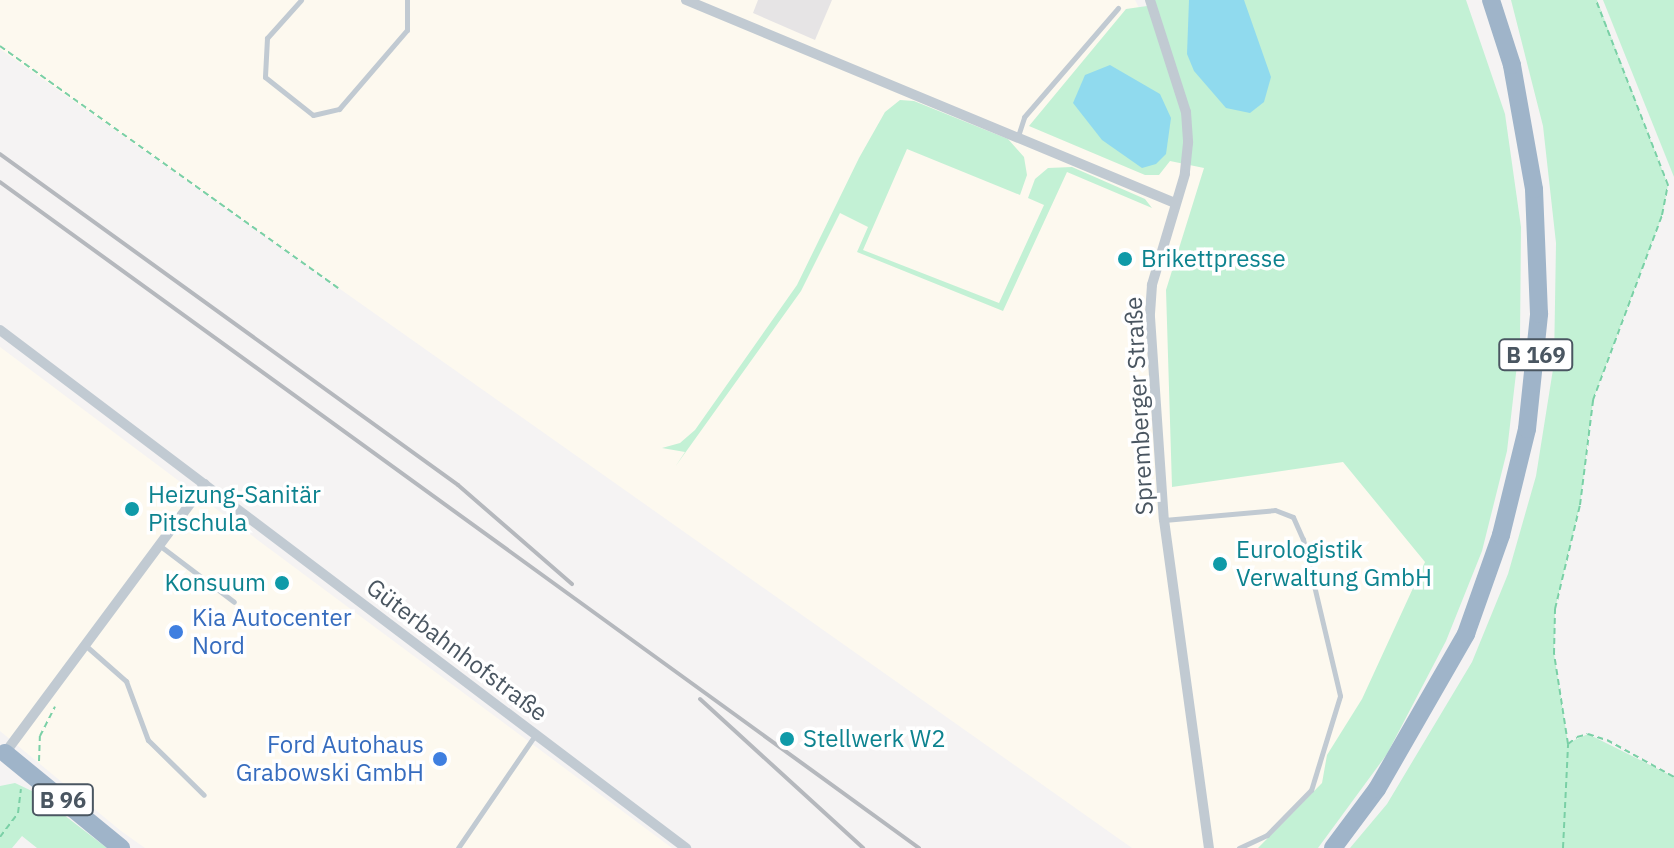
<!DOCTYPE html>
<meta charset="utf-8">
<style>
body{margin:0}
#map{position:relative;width:1674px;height:848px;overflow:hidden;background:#f5f3f3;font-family:"IBM Plex Sans",sans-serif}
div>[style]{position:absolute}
.commercial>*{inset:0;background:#fdf9ef}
.education>*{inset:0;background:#e6e4e5}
.green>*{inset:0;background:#c3f1d5}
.water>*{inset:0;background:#90daee}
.path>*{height:2px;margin-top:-1px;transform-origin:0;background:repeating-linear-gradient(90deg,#7ad0a6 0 6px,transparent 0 10px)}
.service>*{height:5px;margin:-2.5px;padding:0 2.5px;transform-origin:2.5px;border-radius:2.5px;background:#c1cad2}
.minor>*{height:10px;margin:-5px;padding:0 5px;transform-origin:5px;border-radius:5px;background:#c1cad2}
.trunk>*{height:18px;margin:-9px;padding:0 9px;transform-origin:9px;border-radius:9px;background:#9fb4c9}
.rail>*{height:4px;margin:-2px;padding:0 2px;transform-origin:2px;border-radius:2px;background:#b5b8bd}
.dots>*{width:22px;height:22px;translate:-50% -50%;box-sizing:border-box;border:4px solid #fff;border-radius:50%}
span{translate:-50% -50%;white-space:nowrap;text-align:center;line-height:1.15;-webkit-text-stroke:7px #fff;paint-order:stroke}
.shield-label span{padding:2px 6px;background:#fff;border:2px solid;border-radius:6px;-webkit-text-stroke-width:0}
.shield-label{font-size:22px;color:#4a5661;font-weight:700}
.culture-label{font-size:24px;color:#0d838f}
.left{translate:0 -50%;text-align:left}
.right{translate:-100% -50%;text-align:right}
.street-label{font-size:24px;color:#4a5661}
.shop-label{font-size:24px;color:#366cbe}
</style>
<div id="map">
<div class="commercial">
<i style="clip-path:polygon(0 0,1135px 0,1177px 82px,1186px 164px,1205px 167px,1496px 410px,1306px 848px,1132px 848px,0 49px)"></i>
<i style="clip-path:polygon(0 347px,235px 523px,672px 848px,145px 848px,121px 831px,0 731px)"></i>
</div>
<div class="education">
<i style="clip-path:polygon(758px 0,832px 0,815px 40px,753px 13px)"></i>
</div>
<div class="green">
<i style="clip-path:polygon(1150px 0,1466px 0,1505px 114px,1521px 227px,1520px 339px,1507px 451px,1482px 551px,1446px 641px,1387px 754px,1318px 848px,1258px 848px,1322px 783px,1327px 755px,1362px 699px,1425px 562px,1343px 462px,1172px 487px,1166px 290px,1204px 168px,1170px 161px,1159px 175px,1145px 175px,1029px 126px,1126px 9px,1147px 6px)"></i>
<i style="clip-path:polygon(1511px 0,1597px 0,1668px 185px,1662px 216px,1593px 400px,1580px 505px,1555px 609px,1554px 654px,1568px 743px,1588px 734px,1674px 777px,1674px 848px,1350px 848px,1387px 804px,1472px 662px,1508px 574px,1536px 476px,1554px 363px,1556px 243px,1543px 126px)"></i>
<i style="clip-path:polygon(1603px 0,1674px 0,1674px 177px)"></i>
<i style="clip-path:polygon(900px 100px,914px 101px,1008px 139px,1024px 157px,1027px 175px,1020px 195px,907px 149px,863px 250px,999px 303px,1044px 205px,1028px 198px,1035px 179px,1048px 168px,1072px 167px,1145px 199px,1152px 208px,1067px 172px,1003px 311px,857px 252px,868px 227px,840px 213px,801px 291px,675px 467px,685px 452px,662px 448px,680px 443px,695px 430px,797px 285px,859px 158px,885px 112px)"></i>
<i style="clip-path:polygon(15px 783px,34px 792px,107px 848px,37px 848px,22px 836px,12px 848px,0 848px,0 786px)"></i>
</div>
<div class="water">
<i style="clip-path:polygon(1189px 0,1244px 0,1271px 77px,1264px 102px,1250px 113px,1226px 108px,1194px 71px,1187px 54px)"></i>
<i style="clip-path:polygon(1110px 65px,1160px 94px,1171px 118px,1166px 154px,1156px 164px,1142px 168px,1102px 140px,1073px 103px,1085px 75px)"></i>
</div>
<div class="path">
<i style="left:0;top:46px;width:416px;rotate:35.6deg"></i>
<i style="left:1568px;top:744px;width:91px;rotate:-98.8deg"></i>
<i style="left:1554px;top:654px;width:45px;rotate:-88.7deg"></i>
<i style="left:1555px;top:609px;width:107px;rotate:-76.5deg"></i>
<i style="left:1580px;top:505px;width:106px;rotate:-82.9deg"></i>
<i style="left:1593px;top:400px;width:197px;rotate:-69.5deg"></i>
<i style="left:1662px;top:215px;width:31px;rotate:-79deg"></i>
<i style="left:1668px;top:185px;width:199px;rotate:-111.3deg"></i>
<i style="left:39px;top:761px;width:25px;rotate:-88deg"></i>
<i style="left:40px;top:736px;width:33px;rotate:-63deg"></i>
<i style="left:0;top:837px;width:30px;rotate:-53deg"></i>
<i style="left:18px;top:813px;width:24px;rotate:-83deg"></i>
<i style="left:1563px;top:848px;width:104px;rotate:-87.2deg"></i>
<i style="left:1568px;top:744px;width:11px;rotate:-38deg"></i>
<i style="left:1577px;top:737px;width:11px;rotate:-15deg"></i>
<i style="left:1588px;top:734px;width:20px;rotate:18deg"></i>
<i style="left:1607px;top:740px;width:77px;rotate:28.9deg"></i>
</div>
<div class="service">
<i style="left:301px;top:0;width:51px;rotate:131.8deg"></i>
<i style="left:267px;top:38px;width:39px;rotate:93deg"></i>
<i style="left:265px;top:77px;width:61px;rotate:38.4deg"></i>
<i style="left:313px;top:115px;width:27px;rotate:-13deg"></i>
<i style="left:339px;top:109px;width:104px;rotate:-49.3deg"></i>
<i style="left:407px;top:30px;width:30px;rotate:-90deg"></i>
<i style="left:1018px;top:136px;width:20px;rotate:-72deg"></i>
<i style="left:1024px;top:117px;width:144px;rotate:-49.2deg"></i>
<i style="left:1164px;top:520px;width:111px;rotate:-5.1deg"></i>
<i style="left:1275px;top:510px;width:19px;rotate:21deg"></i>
<i style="left:1293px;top:517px;width:24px;rotate:66deg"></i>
<i style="left:1303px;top:539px;width:161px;rotate:76.7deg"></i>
<i style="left:1340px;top:696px;width:98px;rotate:107.1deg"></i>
<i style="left:1311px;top:790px;width:63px;rotate:134.4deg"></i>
<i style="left:1267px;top:835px;width:31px;rotate:155deg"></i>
<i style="left:159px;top:545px;width:94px;rotate:37.2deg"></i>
<i style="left:85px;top:645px;width:55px;rotate:41.3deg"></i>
<i style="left:126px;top:681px;width:63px;rotate:69.6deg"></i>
<i style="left:148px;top:740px;width:78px;rotate:44.5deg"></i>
<i style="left:458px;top:848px;width:137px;rotate:-55.7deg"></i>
</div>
<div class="minor">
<i style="left:686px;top:0;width:529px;rotate:22.54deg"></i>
<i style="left:1150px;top:0;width:118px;rotate:72.2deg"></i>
<i style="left:1186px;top:112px;width:31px;rotate:86deg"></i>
<i style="left:1188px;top:143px;width:31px;rotate:96deg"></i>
<i style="left:1185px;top:174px;width:116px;rotate:106.6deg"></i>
<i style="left:1152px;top:285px;width:32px;rotate:94deg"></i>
<i style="left:1150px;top:317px;width:203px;rotate:86.1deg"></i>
<i style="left:1164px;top:520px;width:331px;rotate:82.2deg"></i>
<i style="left:0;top:330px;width:860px;rotate:37.06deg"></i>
<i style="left:5px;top:753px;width:335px;rotate:-53.4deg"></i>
</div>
<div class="trunk">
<i style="left:5px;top:753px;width:150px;rotate:39.3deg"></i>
<i style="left:1333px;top:848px;width:74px;rotate:-53.3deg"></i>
<i style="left:1377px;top:789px;width:179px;rotate:-60.1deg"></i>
<i style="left:1466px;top:634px;width:105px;rotate:-70.5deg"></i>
<i style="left:1501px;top:535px;width:109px;rotate:-76.2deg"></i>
<i style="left:1527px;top:429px;width:116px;rotate:-84deg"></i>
<i style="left:1539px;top:314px;width:125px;rotate:-92.3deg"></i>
<i style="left:1534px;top:189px;width:126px;rotate:-100.1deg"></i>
<i style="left:1512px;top:65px;width:68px;rotate:-107.9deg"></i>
</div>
<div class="rail">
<i style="left:0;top:154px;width:565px;rotate:35.86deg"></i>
<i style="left:458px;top:485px;width:151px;rotate:41deg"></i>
<i style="left:0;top:182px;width:1135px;rotate:35.93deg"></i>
<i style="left:700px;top:699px;width:221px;rotate:42.4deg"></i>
</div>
<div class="dots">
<i style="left:1125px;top:259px;background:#0f9aa8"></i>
<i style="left:132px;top:509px;background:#0f9aa8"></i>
<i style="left:1220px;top:564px;background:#0f9aa8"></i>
<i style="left:282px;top:583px;background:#0f9aa8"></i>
<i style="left:176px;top:632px;background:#3f7fe0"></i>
<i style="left:787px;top:739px;background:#0f9aa8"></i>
<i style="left:440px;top:759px;background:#3f7fe0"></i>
</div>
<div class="shield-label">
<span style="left:1536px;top:355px">B 169</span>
<span style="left:63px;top:800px">B 96</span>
</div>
<div class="culture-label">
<span class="left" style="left:1141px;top:259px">Brikettpresse</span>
<span class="left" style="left:148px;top:509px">Heizung-Sanitär<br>Pitschula</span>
<span class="left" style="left:1236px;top:564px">Eurologistik<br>Verwaltung GmbH</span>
<span class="right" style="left:266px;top:583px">Konsuum</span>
<span class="left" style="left:803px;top:739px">Stellwerk W2</span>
</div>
<div class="street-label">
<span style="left:1139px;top:406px;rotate:-93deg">Spremberger Straße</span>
<span style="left:457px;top:650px;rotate:37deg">Güterbahnhofstraße</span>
</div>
<div class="shop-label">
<span class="left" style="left:192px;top:632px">Kia Autocenter<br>Nord</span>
<span class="right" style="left:424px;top:759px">Ford Autohaus<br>Grabowski GmbH</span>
</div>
</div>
